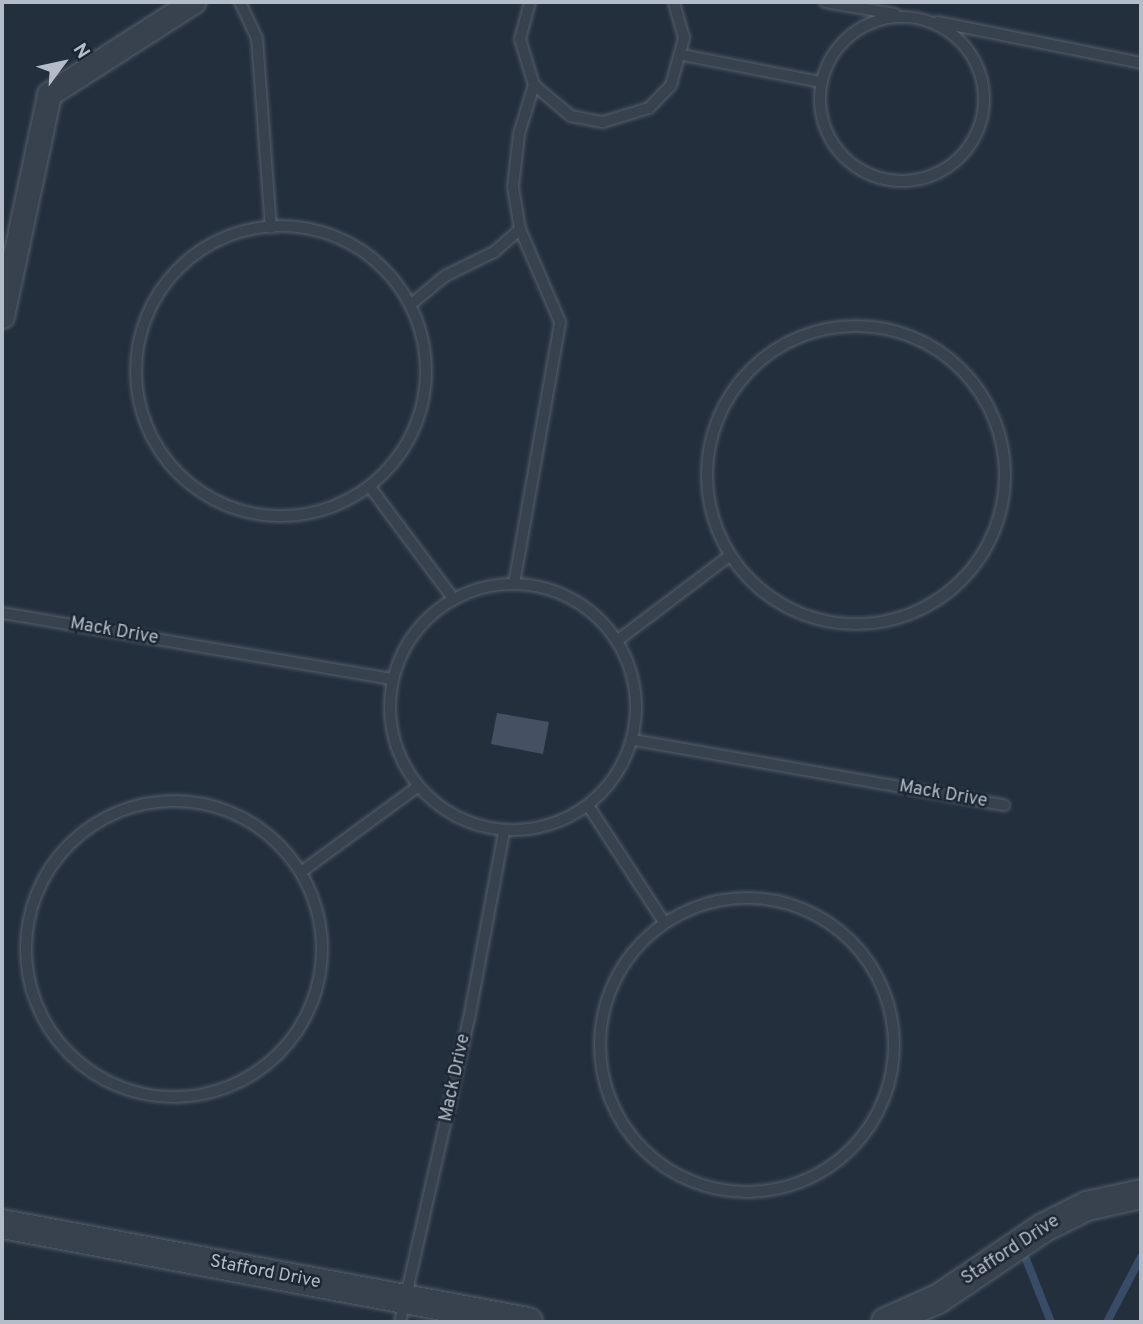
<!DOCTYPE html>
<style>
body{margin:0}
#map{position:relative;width:1143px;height:1324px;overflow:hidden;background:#242f3e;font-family:Overpass,sans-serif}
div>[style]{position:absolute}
.stream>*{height:8px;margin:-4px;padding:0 4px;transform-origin:4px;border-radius:4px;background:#394c67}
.building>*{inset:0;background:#455162}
.roads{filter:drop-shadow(0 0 2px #565f6c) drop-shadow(0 0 2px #565f6c)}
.service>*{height:10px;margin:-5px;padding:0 5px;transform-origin:5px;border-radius:5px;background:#38414e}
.service>.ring{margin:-5px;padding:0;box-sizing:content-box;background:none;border:10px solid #38414e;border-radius:50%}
.minor>*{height:23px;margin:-11.5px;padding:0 11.5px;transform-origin:11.5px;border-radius:11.5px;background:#38414e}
.tertiary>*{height:28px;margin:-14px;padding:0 14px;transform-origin:14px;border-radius:14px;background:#38414e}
span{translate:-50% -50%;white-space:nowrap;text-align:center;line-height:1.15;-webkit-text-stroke:5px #1d2633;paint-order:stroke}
.street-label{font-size:18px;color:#b4bcc9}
.frame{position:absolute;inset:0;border:4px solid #b4bcc9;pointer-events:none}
.north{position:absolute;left:28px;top:28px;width:70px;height:70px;-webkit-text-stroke:5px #1d2633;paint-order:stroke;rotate:57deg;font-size:19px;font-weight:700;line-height:28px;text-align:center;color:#b4bcc9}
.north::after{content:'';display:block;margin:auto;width:24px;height:32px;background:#b4bcc9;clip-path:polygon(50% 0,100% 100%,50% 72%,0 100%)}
</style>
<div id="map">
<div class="stream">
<i style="left:1026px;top:1259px;width:68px;rotate:68.4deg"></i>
<i style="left:1107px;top:1322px;width:73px;rotate:-62.4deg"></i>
</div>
<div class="building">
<i style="clip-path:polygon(497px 713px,549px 722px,543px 754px,491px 744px)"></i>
</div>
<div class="roads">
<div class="service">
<i style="left:240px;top:2px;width:40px;rotate:65deg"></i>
<i style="left:257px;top:38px;width:190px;rotate:85.8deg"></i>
<i style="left:530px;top:2px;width:38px;rotate:105deg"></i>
<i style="left:520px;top:39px;width:48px;rotate:73.1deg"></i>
<i style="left:534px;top:85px;width:48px;rotate:40deg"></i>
<i style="left:571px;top:116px;width:33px;rotate:11deg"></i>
<i style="left:603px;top:122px;width:48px;rotate:-16.9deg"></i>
<i style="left:649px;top:108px;width:32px;rotate:-46deg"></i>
<i style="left:671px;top:85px;width:49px;rotate:-74.5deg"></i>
<i style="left:684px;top:38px;width:37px;rotate:-106deg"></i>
<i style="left:825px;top:2px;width:71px;rotate:9.7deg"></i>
<i class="ring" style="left:820px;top:17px;width:154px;height:154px"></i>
<i style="left:938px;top:22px;width:207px;rotate:11.4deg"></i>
<i style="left:683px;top:55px;width:141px;rotate:11.1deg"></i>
<i class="ring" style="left:136px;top:226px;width:280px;height:280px"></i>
<i style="left:410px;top:305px;width:45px;rotate:-39.6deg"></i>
<i style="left:445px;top:276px;width:55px;rotate:-26.1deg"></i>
<i style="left:494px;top:252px;width:35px;rotate:-41deg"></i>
<i style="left:520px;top:229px;width:43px;rotate:-99.5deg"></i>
<i style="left:513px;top:187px;width:53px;rotate:-83.5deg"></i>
<i style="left:519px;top:134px;width:51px;rotate:-73deg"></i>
<i class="ring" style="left:707px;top:326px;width:288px;height:288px"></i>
<i style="left:370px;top:487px;width:137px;rotate:53.3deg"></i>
<i class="ring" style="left:390px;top:584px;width:236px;height:236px"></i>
<i style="left:514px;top:584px;width:266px;rotate:-80deg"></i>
<i style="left:560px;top:322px;width:101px;rotate:-113.3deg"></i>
<i style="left:2px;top:613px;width:395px;rotate:9.6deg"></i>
<i style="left:618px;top:640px;width:139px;rotate:-37.1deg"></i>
<i style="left:634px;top:740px;width:376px;rotate:10deg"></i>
<i class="ring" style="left:26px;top:801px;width:286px;height:286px"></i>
<i style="left:589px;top:807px;width:137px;rotate:56.9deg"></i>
<i style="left:301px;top:872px;width:144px;rotate:-36.2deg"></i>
<i class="ring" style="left:600px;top:898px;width:284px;height:284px"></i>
<i style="left:400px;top:1322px;width:311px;rotate:-77.2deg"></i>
<i style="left:469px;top:1019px;width:190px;rotate:-79.4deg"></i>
</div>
<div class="minor">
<i style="left:2px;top:316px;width:227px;rotate:-78deg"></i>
<i style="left:49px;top:94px;width:171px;rotate:-32.6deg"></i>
</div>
<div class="tertiary">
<i style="left:2px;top:1224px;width:535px;rotate:10.55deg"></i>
<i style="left:886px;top:1322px;width:57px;rotate:-23.9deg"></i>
<i style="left:938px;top:1299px;width:127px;rotate:-34.1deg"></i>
<i style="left:1043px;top:1228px;width:49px;rotate:-26.6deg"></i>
<i style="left:1087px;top:1206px;width:55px;rotate:-12.5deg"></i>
</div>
</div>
<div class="street-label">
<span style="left:114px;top:632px;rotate:10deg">Mack Drive</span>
<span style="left:943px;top:795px;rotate:10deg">Mack Drive</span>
<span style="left:456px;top:1078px;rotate:-78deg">Mack Drive</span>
<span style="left:1011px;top:1251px;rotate:-33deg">Stafford Drive</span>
<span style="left:265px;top:1273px;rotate:11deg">Stafford Drive</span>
</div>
<div class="frame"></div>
<div class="north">N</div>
</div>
